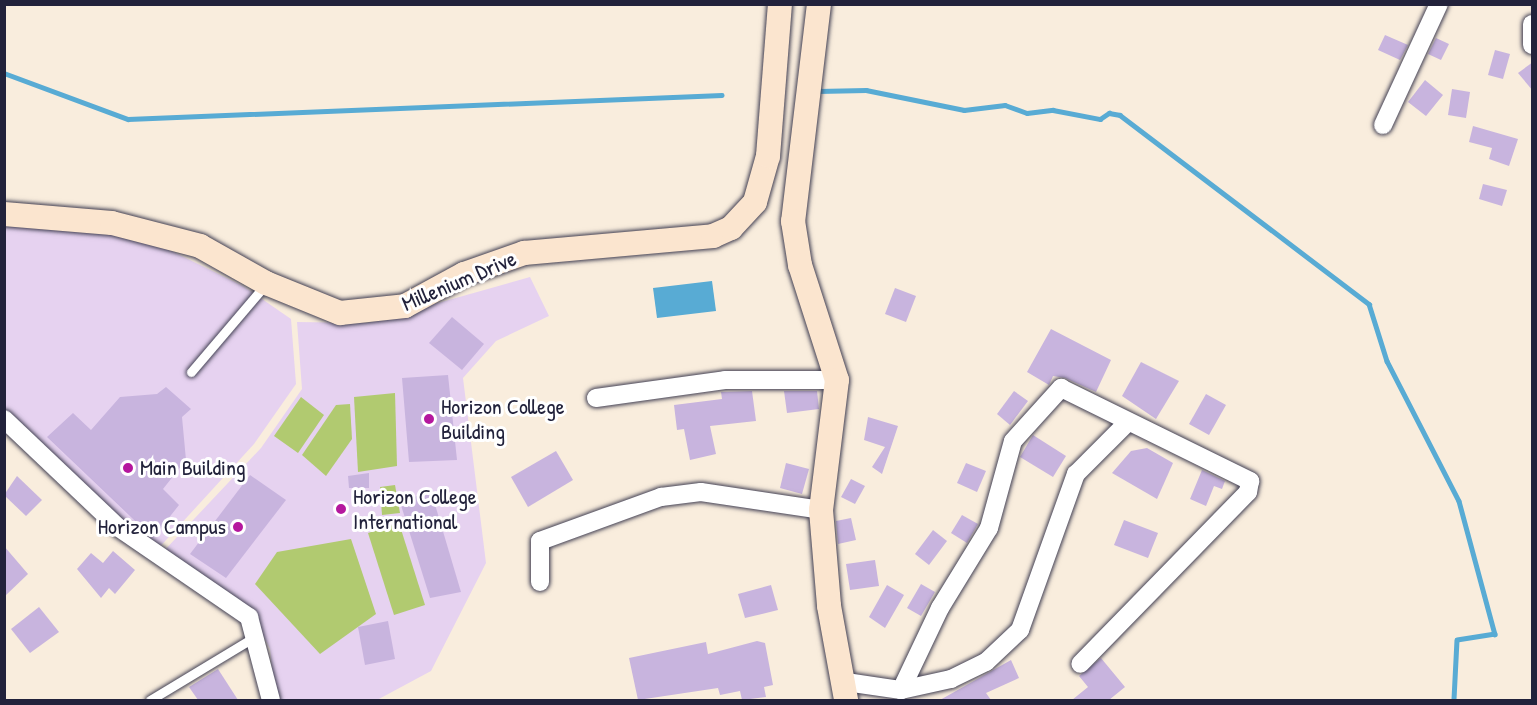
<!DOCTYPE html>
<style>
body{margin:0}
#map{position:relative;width:1537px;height:705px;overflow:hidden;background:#f9eddd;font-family:"Patrick Hand",sans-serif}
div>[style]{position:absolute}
.built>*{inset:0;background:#e6d2f0}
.green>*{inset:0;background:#b1ca70}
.water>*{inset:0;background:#58abd4}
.stream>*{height:4.5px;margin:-2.25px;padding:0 2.25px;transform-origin:2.25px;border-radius:2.25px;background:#58abd4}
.building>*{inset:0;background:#c8b4de}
.roads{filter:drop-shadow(0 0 2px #424053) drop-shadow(0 0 2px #424053)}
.lane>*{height:9px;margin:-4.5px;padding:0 4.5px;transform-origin:4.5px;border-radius:4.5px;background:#fff}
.street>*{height:18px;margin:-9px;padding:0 9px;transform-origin:9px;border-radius:9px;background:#fff}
.secondary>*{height:24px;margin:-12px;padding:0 12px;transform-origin:12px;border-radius:12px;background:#fbe5cf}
.dots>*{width:16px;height:16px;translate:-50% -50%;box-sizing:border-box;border:3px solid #fff;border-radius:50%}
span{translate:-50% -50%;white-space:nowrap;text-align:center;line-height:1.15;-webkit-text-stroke:6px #fff;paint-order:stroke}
.street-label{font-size:22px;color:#22223b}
.poi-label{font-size:22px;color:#22223b}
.left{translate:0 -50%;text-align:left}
.right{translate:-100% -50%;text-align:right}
.frame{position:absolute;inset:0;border:6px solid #22223b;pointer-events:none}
</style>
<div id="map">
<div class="built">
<i style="clip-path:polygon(4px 223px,145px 238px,243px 286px,291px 319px,296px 384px,254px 444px,156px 551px,5px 410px)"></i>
<i style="clip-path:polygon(530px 277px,549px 316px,496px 341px,463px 378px,486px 563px,431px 671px,377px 700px,275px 700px,270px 649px,248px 606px,161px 554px,261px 448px,302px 389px,297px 322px,367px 323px)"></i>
</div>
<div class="green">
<i style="clip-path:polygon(395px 393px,397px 466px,358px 472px,354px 397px)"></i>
<i style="clip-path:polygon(301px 397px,324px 415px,298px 453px,274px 436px)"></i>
<i style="clip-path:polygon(350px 404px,352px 439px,326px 476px,302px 455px,336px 405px)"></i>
<i style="clip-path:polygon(395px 485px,400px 513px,382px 515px,380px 487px)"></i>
<i style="clip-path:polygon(399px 523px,425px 605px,394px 615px,368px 533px)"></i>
<i style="clip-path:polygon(351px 539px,376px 614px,320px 654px,255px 584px,277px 552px)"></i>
</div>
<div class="water">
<i style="clip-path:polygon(712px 281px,716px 311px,657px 318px,653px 288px)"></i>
</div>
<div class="stream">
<i style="left:4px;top:73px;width:132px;rotate:20.4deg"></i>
<i style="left:128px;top:119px;width:594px;rotate:-2.31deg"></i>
<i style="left:818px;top:91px;width:48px;rotate:-1.2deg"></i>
<i style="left:866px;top:90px;width:100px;rotate:11.5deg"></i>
<i style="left:964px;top:110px;width:41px;rotate:-7deg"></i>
<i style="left:1005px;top:105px;width:23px;rotate:20deg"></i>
<i style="left:1027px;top:113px;width:26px;rotate:-7deg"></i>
<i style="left:1053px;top:110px;width:48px;rotate:10.8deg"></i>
<i style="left:1100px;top:119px;width:11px;rotate:-34deg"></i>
<i style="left:1109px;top:113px;width:11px;rotate:10deg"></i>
<i style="left:1120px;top:115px;width:313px;rotate:37.2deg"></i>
<i style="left:1369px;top:304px;width:60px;rotate:72.5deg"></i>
<i style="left:1387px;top:361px;width:157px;rotate:62.8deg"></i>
<i style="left:1459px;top:501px;width:138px;rotate:74.9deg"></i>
<i style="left:1495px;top:634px;width:38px;rotate:171deg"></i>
<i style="left:1457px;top:640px;width:60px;rotate:92.9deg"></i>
</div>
<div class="building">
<i style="clip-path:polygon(1385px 35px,1408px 45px,1400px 60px,1378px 50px)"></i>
<i style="clip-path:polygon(1436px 38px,1449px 44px,1441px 60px,1428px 54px)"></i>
<i style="clip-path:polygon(1495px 50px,1510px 54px,1503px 79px,1488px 75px)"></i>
<i style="clip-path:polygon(1533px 62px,1533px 91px,1518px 73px)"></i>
<i style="clip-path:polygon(1425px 80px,1443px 95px,1426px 116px,1408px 102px)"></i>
<i style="clip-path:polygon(1452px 89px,1470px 92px,1466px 118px,1448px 115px)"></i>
<i style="clip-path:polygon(1473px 126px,1518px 139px,1509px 166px,1489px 159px,1492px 148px,1469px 142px)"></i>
<i style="clip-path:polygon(1483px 184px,1507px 190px,1502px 206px,1479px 199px)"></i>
<i style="clip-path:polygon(895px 288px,916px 296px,906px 322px,885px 314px)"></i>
<i style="clip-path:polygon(452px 317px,484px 344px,462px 370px,429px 343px)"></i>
<i style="clip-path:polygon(1051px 329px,1111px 360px,1096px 392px,1065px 378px,1053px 376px,1049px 385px,1027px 372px)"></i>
<i style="clip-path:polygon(1141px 362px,1179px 381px,1156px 419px,1122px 396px)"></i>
<i style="clip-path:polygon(448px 375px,457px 460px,409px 462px,402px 378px)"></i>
<i style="clip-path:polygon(166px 387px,191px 409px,182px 417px,186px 460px,163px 489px,179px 505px,153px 538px,47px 437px,73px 413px,91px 430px,120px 397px,157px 394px)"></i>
<i style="clip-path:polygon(752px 391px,756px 421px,710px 426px,716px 454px,690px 460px,684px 429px,677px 430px,674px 405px,722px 399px,721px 392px)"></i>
<i style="clip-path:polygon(784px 391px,817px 391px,819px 409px,787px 413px)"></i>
<i style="clip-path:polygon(1014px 391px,1028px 401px,1010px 425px,997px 414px)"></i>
<i style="clip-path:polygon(1206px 394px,1226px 405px,1209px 435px,1189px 424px)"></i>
<i style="clip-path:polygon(868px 417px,898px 426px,882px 474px,872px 467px,885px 447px,864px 440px)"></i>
<i style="clip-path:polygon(1033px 435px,1066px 456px,1053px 477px,1020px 457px)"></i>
<i style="clip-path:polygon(1147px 448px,1173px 463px,1157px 499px,1112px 473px,1131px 451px)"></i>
<i style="clip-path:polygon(556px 451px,573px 480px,528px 507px,511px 477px)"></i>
<i style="clip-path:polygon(786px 463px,809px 469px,802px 494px,780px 488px)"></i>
<i style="clip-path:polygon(966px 463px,986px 471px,977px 492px,957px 483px)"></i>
<i style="clip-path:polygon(1202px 470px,1225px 481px,1222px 489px,1214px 486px,1206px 506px,1190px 499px)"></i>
<i style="clip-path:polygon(369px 473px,369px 488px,349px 488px,348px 476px)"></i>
<i style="clip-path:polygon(250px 475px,286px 500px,226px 578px,190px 554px)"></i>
<i style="clip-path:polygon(17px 476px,42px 500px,26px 516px,4px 495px)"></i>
<i style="clip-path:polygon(851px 479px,865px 486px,855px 504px,841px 497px)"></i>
<i style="clip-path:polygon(431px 491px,461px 592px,430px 598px,400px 502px)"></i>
<i style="clip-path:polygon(962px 515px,978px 524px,967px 543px,951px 533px)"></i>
<i style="clip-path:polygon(851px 518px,856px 540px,838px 544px,836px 521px)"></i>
<i style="clip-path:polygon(1124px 520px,1158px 533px,1148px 558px,1114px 545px)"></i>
<i style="clip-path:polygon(933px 530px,947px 541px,929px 565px,915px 554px)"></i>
<i style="clip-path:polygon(4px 546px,28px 574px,4px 597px)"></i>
<i style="clip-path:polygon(113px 551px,135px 570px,115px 594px,109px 588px,101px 598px,77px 569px,91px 553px,103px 563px)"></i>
<i style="clip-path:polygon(875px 560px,879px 586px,850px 590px,846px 564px)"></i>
<i style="clip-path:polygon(921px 584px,935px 592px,921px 616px,907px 608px)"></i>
<i style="clip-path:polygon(771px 585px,778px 610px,745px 618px,738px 594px)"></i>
<i style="clip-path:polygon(887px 585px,904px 595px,885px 628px,869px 617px)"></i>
<i style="clip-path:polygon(39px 607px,59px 632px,30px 653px,11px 629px)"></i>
<i style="clip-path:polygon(388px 621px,395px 659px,365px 665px,358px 627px)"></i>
<i style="clip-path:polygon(757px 641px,765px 643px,773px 685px,764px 687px,766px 697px,742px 700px,740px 691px,720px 695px,718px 688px,638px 700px,629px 658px,706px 642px,708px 654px)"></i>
<i style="clip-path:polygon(1101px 658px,1125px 687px,1109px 700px,1072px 700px,1088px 687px,1079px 676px)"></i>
<i style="clip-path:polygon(1011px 660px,1019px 678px,986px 693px,991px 700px,940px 700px)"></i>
<i style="clip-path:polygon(218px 669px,238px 700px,198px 700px,189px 687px)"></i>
</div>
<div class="roads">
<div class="lane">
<i style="left:191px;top:372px;width:114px;rotate:-49.6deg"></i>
<i style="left:150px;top:700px;width:124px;rotate:-31.1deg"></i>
</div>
<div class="street">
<i style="left:1532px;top:24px;width:21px;rotate:90deg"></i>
<i style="left:1383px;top:125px;width:133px;rotate:-65.2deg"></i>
<i style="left:596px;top:398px;width:130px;rotate:-7.9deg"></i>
<i style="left:725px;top:380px;width:112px"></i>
<i style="left:4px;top:419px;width:158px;rotate:43.5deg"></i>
<i style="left:119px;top:528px;width:158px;rotate:34.4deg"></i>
<i style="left:249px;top:617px;width:86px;rotate:75.2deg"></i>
<i style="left:540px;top:582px;width:41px;rotate:-90deg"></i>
<i style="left:540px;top:541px;width:129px;rotate:-20deg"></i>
<i style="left:661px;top:497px;width:40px;rotate:-7.1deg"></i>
<i style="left:701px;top:492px;width:121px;rotate:8.5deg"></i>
<i style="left:846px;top:682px;width:56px;rotate:8.3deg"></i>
<i style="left:901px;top:690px;width:91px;rotate:-64.6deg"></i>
<i style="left:940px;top:608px;width:94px;rotate:-58.5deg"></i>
<i style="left:989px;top:528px;width:90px;rotate:-74.6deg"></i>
<i style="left:1013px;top:441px;width:72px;rotate:-47.8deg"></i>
<i style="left:1061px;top:388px;width:211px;rotate:26.2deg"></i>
<i style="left:1250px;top:481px;width:11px;rotate:100deg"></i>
<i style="left:1248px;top:492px;width:240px;rotate:134.3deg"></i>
<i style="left:901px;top:690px;width:51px;rotate:-12.4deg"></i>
<i style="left:951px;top:679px;width:39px;rotate:-26deg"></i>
<i style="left:986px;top:662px;width:47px;rotate:-43.3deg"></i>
<i style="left:1020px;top:630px;width:166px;rotate:-70.3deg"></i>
<i style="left:1076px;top:474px;width:74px;rotate:-45deg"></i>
</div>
<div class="secondary">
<i style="left:819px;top:4px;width:219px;rotate:96.8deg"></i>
<i style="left:793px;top:221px;width:45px;rotate:81deg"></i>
<i style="left:800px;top:265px;width:121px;rotate:72.2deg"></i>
<i style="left:837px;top:380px;width:131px;rotate:97deg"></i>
<i style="left:821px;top:510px;width:96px;rotate:85.2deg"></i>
<i style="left:829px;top:606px;width:96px;rotate:79.7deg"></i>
<i style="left:4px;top:214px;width:108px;rotate:4.8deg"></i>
<i style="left:112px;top:223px;width:91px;rotate:14.6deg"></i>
<i style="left:200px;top:246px;width:76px;rotate:29.3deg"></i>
<i style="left:266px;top:283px;width:80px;rotate:22.1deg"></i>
<i style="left:340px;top:313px;width:65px;rotate:-6.1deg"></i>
<i style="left:405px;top:306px;width:67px;rotate:-28.5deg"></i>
<i style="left:464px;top:274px;width:64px;rotate:-19.3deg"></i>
<i style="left:524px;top:253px;width:190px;rotate:-5.1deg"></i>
<i style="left:713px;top:236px;width:20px;rotate:-24deg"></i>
<i style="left:731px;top:228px;width:35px;rotate:-47deg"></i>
<i style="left:755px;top:202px;width:48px;rotate:-74.2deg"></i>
<i style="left:768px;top:156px;width:152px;rotate:-85.5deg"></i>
</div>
</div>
<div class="dots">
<i style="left:429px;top:419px;background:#b5179e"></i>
<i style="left:128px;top:468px;background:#b5179e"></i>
<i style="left:341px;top:509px;background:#b5179e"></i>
<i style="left:238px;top:527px;background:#b5179e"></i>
</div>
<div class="street-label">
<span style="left:459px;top:281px;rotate:-23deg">Millenium Drive</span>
</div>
<div class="poi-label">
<span class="left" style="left:441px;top:419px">Horizon College<br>Building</span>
<span class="left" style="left:140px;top:468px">Main Building</span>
<span class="left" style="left:353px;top:509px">Horizon College<br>International</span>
<span class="right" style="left:226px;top:527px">Horizon Campus</span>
</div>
<div class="frame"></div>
</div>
